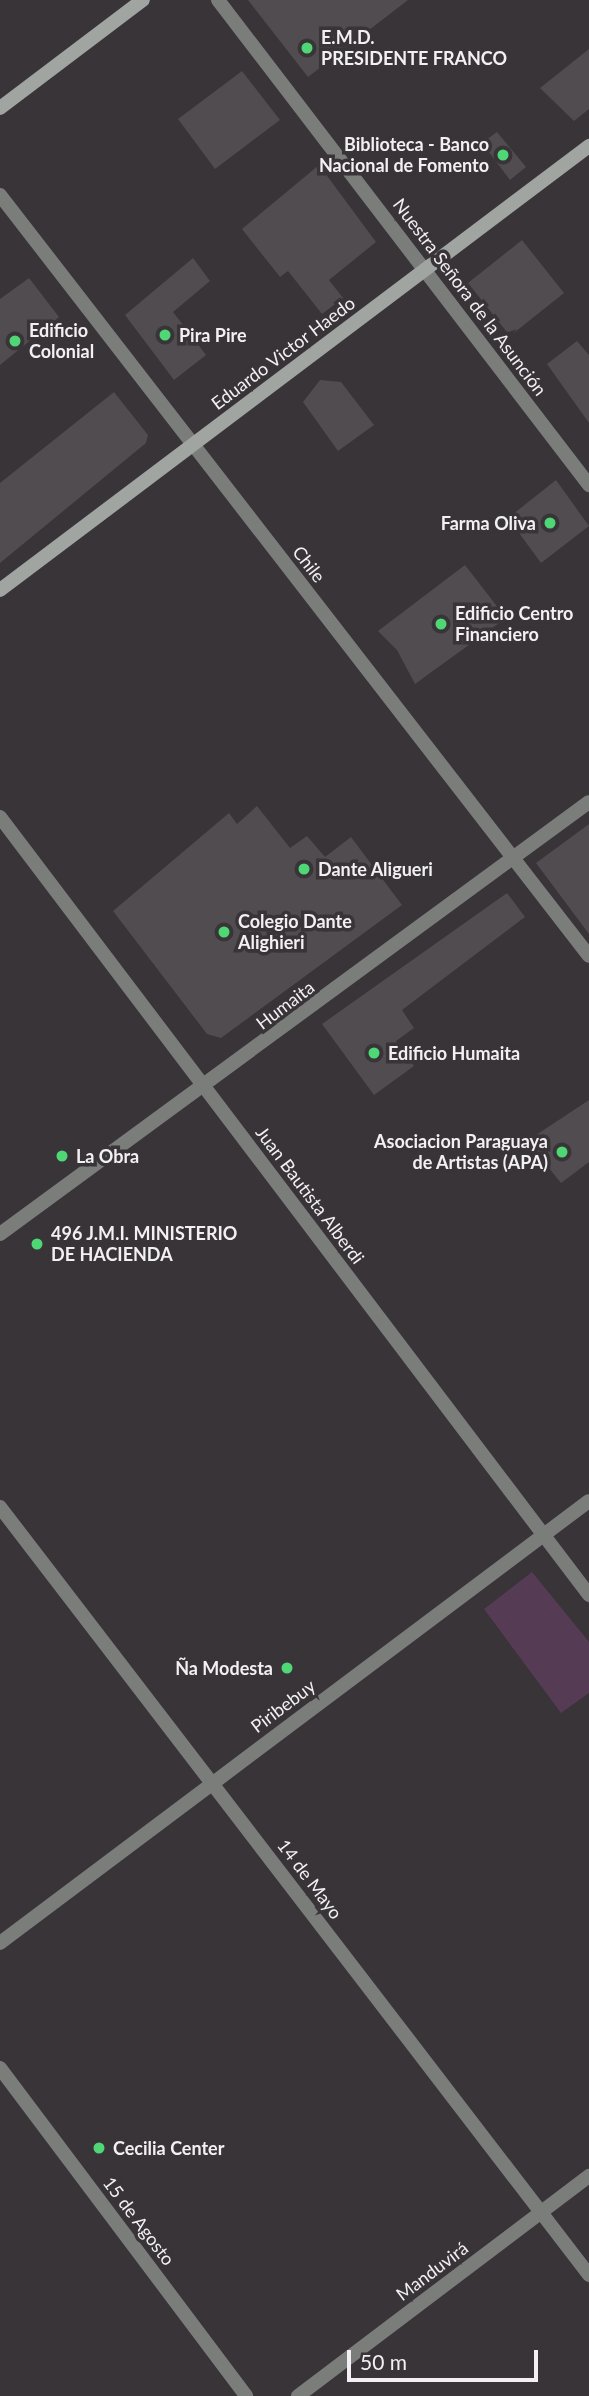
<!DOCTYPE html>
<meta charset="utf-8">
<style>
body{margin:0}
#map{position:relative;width:589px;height:2396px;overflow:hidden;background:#383438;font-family:Lato,sans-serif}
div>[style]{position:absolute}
.green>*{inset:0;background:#563b55}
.building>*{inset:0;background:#504c4f}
.street>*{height:14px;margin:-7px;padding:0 7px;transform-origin:7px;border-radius:7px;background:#7b7d7b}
.secondary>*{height:14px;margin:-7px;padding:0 7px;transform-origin:7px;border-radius:7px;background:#a1a5a2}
.dots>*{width:19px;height:19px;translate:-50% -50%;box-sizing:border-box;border:4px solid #383438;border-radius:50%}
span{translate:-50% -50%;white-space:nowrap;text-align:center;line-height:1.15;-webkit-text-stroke:7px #383438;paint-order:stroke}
.poi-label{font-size:18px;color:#f3f0f3;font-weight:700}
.left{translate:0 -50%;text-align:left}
.right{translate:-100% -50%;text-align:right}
.street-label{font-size:18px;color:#f3f0f3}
.scale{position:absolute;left:347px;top:2350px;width:191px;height:32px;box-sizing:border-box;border:4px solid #f3f0f3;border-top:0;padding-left:9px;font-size:21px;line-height:24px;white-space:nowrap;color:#f3f0f3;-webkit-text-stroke:5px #383438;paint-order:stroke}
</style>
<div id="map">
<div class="green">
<i style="clip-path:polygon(532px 1572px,589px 1642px,589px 1693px,561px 1713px,484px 1609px)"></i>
</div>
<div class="building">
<i style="clip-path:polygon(248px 0,408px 0,308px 77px)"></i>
<i style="clip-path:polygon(589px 49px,589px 109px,574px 121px,540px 88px)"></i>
<i style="clip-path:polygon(242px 71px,280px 120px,215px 169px,178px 119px)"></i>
<i style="clip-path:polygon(497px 132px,526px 167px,510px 180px,482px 143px)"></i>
<i style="clip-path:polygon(319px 165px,376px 242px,329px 280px,343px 298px,322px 314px,288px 271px,280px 277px,242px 229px)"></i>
<i style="clip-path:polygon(522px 240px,564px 293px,510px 336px,468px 283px)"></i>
<i style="clip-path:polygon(193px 258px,210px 281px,173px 312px,206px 355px,174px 380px,125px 315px)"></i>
<i style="clip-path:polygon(29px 278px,59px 317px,0 365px,0 299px)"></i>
<i style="clip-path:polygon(577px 341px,589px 355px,589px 423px,547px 364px)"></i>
<i style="clip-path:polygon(320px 380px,341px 382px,374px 425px,338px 451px,303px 402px)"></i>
<i style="clip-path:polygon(114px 392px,148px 435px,146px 443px,0 563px,0 483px)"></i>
<i style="clip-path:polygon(556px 480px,589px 526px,541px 563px,508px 518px)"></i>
<i style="clip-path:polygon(465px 565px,506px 618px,415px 684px,397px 650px,378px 631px)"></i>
<i style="clip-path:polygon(257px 806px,290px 848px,307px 836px,325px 857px,351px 837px,402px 905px,221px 1038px,207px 1034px,113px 911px,229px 813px,237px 824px)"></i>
<i style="clip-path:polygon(589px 824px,589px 934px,536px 863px)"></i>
<i style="clip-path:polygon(507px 893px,525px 917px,402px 1010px,414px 1028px,396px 1041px,414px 1066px,374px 1095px,322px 1024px)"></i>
<i style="clip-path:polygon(589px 1100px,589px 1162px,561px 1183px,527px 1141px)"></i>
</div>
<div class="street">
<i style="left:218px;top:0;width:611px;rotate:52.59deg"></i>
<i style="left:0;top:195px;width:962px;rotate:52.26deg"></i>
<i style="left:0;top:817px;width:976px;rotate:52.87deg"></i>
<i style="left:0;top:1234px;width:730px;rotate:-36.26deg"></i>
<i style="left:0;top:1507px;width:968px;rotate:52.51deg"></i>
<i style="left:0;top:1943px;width:736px;rotate:-36.89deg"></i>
<i style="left:0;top:2068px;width:410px;rotate:53.1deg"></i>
<i style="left:298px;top:2396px;width:365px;rotate:-37.1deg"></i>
</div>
<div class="secondary">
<i style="left:0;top:108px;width:179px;rotate:-37.1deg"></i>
<i style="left:0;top:590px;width:738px;rotate:-37.01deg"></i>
</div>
<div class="dots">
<i style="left:307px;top:48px;background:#4fd675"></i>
<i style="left:503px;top:155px;background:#4fd675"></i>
<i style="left:165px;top:335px;background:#4fd675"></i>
<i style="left:15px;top:341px;background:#4fd675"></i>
<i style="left:550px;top:523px;background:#4fd675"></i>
<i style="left:441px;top:624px;background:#4fd675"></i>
<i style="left:304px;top:869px;background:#4fd675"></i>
<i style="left:224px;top:932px;background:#4fd675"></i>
<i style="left:374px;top:1053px;background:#4fd675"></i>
<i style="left:562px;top:1152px;background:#4fd675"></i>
<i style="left:62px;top:1156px;background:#4fd675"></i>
<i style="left:37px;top:1244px;background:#4fd675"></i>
<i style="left:287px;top:1668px;background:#4fd675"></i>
<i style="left:99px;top:2148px;background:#4fd675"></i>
</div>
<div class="poi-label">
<span class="left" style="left:321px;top:48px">E.M.D.<br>PRESIDENTE FRANCO</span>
<span class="right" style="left:489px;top:155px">Biblioteca - Banco<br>Nacional de Fomento</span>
<span class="left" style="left:29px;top:341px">Edificio<br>Colonial</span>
<span class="left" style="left:179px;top:335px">Pira Pire</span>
<span class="right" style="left:536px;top:523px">Farma Oliva</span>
<span class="left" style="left:455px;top:624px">Ediﬁcio Centro<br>Financiero</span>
<span class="left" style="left:318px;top:869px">Dante Aligueri</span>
<span class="left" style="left:238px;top:932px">Colegio Dante<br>Alighieri</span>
<span class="left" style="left:388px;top:1053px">Edificio Humaita</span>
<span class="right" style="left:548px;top:1152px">Asociacion Paraguaya<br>de Artistas (APA)</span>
<span class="left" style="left:76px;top:1156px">La Obra</span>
<span class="left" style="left:51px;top:1244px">496 J.M.I. MINISTERIO<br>DE HACIENDA</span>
<span class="right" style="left:273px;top:1668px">Ña Modesta</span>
<span class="left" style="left:113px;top:2148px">Cecilia Center</span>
</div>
<div class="street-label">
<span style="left:470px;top:297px;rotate:53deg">Nuestra Señora de la Asunción</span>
<span style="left:283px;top:353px;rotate:-37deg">Eduardo Victor Haedo</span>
<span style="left:309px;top:564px;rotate:52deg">Chile</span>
<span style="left:285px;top:1005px;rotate:-37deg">Humaita</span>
<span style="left:310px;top:1195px;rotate:53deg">Juan Bautista Alberdi</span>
<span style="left:283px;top:1706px;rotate:-37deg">Piribebuy</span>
<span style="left:310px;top:1879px;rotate:53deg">14 de Mayo</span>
<span style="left:139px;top:2221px;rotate:53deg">15 de Agosto</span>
<span style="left:432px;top:2271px;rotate:-37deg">Manduvirá</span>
</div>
<div class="scale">50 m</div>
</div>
